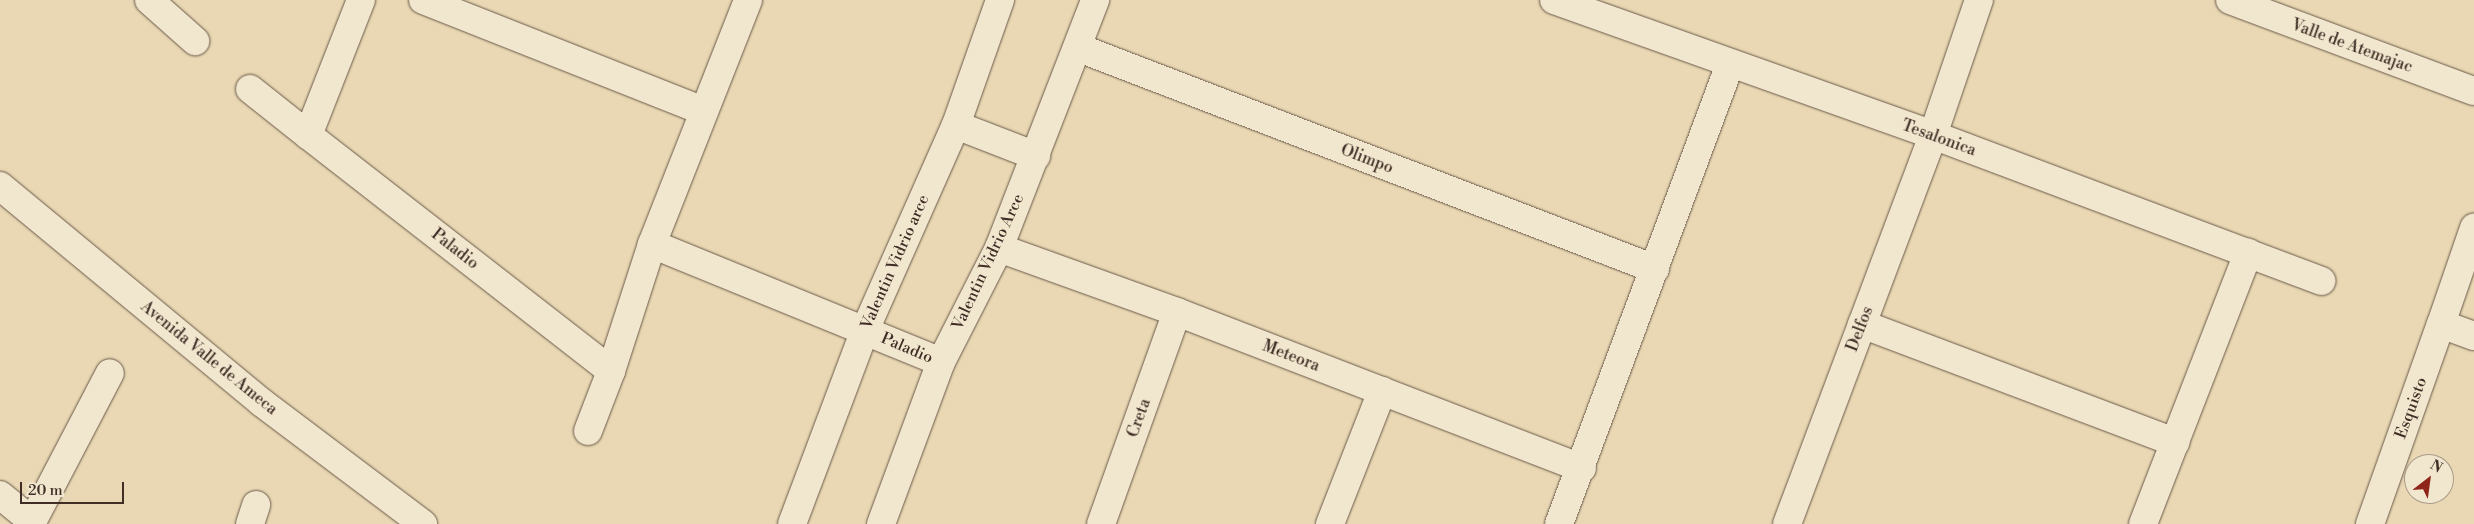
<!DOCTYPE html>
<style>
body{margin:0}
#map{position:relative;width:2474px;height:524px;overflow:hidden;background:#e9d8b3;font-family:"Libre Bodoni",serif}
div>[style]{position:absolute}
.roads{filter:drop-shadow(0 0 1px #6a5849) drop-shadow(0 0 1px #6a5849)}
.minor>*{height:28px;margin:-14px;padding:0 14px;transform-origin:14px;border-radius:14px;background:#f1e6ce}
span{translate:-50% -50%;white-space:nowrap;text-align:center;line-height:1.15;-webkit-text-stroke:4.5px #f1e6ce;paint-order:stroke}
.street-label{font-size:16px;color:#402e26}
.north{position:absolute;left:2404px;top:454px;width:50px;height:50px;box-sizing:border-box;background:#f1e6ce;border:1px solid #aa9c8b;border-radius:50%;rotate:30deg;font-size:14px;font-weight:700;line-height:20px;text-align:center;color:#402e26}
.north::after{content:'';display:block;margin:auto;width:18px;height:22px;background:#8f2418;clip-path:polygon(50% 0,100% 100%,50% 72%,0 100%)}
.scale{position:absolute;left:20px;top:482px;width:104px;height:22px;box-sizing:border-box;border:2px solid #402e26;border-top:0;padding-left:6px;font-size:15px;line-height:18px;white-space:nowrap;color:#402e26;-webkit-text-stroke:4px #f1e6ce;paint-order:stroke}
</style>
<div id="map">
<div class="roads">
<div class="minor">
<i style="left:149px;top:0;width:62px;rotate:41.7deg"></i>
<i style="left:361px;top:0;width:145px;rotate:111.4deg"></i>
<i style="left:308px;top:135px;width:384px;rotate:37.9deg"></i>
<i style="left:611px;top:371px;width:133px;rotate:-72.1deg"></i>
<i style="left:652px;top:244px;width:262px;rotate:-68.5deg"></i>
<i style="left:423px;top:0;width:302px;rotate:21.6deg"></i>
<i style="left:1554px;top:0;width:402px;rotate:19.6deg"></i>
<i style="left:1933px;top:135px;width:415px;rotate:20.6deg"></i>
<i style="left:2230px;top:0;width:260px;rotate:20.5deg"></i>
<i style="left:1079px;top:48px;width:617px;rotate:20.99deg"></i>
<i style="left:250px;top:89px;width:74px;rotate:38.4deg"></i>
<i style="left:956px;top:125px;width:86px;rotate:21.2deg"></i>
<i style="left:0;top:186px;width:339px;rotate:39.6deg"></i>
<i style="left:261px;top:402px;width:203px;rotate:37deg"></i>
<i style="left:652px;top:244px;width:312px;rotate:22.2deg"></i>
<i style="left:999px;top:248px;width:189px;rotate:19.8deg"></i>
<i style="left:1177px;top:312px;width:434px;rotate:21.1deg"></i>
<i style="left:1862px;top:324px;width:335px;rotate:20.7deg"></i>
<i style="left:2441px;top:324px;width:102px;rotate:-71deg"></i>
<i style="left:588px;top:431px;width:64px;rotate:-69deg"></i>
<i style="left:0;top:495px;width:41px;rotate:39.1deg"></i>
<i style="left:31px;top:524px;width:170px;rotate:-62.4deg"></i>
<i style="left:250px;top:524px;width:20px;rotate:-72deg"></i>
<i style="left:792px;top:524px;width:207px;rotate:-69.4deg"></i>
<i style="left:865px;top:330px;width:224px;rotate:-66.1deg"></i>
<i style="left:956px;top:125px;width:133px;rotate:-70.6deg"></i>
<i style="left:881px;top:524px;width:173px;rotate:-69.7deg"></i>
<i style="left:941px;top:362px;width:128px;rotate:-63deg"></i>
<i style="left:999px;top:248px;width:266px;rotate:-68.8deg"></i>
<i style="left:1101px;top:524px;width:225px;rotate:-70.3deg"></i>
<i style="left:1330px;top:524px;width:143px;rotate:-68.6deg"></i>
<i style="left:1559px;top:524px;width:490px;rotate:-69.6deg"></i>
<i style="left:1787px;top:524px;width:415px;rotate:-69.4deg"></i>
<i style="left:1933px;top:135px;width:143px;rotate:-71.2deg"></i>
<i style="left:2143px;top:524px;width:291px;rotate:-68.8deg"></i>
<i style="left:2370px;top:524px;width:212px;rotate:-70.5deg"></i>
<i style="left:2441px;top:324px;width:35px;rotate:20deg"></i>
</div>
</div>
<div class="street-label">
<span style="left:2352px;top:46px;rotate:20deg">Valle de Atemajac</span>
<span style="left:1939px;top:138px;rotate:20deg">Tesalonica</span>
<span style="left:1367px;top:159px;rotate:21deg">Olimpo</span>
<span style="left:455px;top:249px;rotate:38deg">Paladio</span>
<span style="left:895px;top:262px;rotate:-66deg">Valentin Vidrio arce</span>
<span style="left:988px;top:262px;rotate:-65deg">Valentin Vidrio Arce</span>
<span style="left:1860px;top:329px;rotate:-69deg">Delfos</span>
<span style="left:907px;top:348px;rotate:23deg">Paladio</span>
<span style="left:1291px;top:356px;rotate:21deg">Meteora</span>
<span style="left:209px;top:358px;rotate:39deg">Avenida Valle de Ameca</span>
<span style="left:2411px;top:408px;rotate:-70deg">Esquisto</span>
<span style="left:1139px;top:418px;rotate:-70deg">Creta</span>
</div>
<div class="north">N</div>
<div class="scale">20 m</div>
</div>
